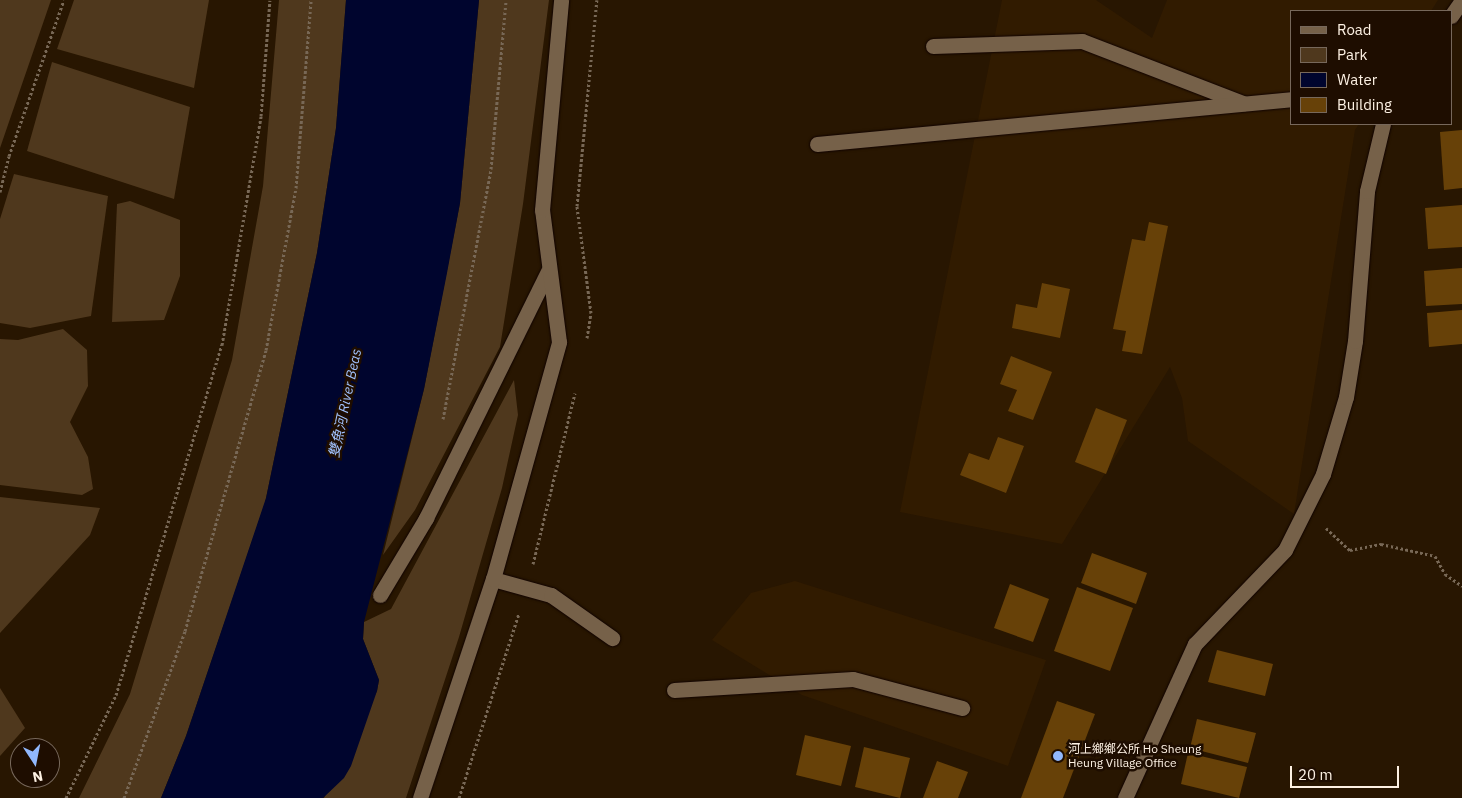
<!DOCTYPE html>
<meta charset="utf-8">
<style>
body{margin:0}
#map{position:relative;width:1462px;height:798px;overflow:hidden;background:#281601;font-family:"IBM Plex Sans","Noto Sans SC",sans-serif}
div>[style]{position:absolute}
.built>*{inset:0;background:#311b00}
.green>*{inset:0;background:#4f381d}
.water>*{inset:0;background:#00052e}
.building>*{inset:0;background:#674108}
.path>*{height:3px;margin-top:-1.5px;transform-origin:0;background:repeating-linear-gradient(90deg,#786856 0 2.5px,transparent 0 5px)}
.roads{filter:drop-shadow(0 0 1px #100300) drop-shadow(0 0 1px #100300)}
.lane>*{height:15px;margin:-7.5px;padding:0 7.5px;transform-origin:7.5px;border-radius:7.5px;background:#766149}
.street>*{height:15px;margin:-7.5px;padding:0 7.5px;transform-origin:7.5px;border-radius:7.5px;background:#766149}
.dots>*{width:14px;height:14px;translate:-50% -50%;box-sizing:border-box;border:2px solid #1e0d00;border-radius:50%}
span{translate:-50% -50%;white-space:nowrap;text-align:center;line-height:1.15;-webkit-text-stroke:5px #1e0d00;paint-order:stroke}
.poi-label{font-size:12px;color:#fdf1e3}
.left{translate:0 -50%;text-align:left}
.water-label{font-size:14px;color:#a1c2fd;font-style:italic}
.legend{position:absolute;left:1290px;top:10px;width:162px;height:115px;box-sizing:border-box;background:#1e0d00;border:1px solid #77685b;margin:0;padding:6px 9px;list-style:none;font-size:15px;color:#fdf1e3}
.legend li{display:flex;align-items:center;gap:10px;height:25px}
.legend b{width:25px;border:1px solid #77685b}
.north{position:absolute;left:10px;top:738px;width:50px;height:50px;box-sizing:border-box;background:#1e0d00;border:1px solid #77685b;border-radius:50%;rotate:169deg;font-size:14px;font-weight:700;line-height:20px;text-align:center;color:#fdf1e3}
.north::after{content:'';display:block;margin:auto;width:18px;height:22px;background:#91b8fd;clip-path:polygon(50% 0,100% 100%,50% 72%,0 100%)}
.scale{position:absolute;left:1290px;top:766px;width:109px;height:22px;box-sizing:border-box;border:2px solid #fdf1e3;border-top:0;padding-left:6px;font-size:15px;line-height:18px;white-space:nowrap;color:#fdf1e3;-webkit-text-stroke:4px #1e0d00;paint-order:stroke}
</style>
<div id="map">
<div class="built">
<i style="clip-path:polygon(1002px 0,1096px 0,1152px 38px,1167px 0,1438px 0,1431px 11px,1291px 11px,1291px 124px,1359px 124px,1355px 130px,1294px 514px,1188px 441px,1182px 398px,1170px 367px,1062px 544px,900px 512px)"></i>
<i style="clip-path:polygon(795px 581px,1046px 660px,1008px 766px,802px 695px,712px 640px,751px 593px)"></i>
</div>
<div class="green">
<i style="clip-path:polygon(0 0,51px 0,0 148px)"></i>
<i style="clip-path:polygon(74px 0,209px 0,194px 88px,57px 49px)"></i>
<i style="clip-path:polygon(279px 0,346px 0,336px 128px,317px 253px,265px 503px,186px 736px,161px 798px,79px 798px,130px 694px,232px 360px,263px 186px)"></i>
<i style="clip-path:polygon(479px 0,549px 0,523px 204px,500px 347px,415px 510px,383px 555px,424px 389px,460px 203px)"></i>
<i style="clip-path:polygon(52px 62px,190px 107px,174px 199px,27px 151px)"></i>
<i style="clip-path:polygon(14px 174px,108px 196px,91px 316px,30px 328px,0 323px,0 219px)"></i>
<i style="clip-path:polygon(130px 201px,180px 220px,180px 276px,164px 320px,112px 322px,117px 204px)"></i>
<i style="clip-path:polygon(63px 329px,87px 350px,88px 386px,70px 422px,88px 457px,93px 489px,82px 495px,0 485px,0 339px,18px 340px)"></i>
<i style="clip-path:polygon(514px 380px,518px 415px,502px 488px,459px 637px,406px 798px,324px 798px,377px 691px,379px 680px,363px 639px,364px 622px,391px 609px)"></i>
<i style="clip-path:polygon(0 497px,100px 508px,90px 535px,0 633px)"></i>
<i style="clip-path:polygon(0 688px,25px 728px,0 756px)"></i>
</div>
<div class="water">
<i style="clip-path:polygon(346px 0,479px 0,460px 203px,447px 273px,424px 389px,364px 622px,363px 639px,379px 680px,377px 691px,351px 766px,344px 778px,323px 798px,161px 798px,186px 736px,266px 498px,317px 253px,336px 128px)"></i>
</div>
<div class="building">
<i style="clip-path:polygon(1462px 130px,1462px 188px,1444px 190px,1440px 132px)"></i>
<i style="clip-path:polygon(1462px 205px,1462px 247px,1428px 249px,1425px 208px)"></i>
<i style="clip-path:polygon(1149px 222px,1168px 226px,1142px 354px,1122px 351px,1126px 331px,1113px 329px,1132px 239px,1145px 241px)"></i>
<i style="clip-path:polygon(1462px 268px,1462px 304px,1426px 306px,1424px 271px)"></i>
<i style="clip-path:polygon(1042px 283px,1070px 289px,1060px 338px,1012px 328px,1016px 304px,1037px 308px)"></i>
<i style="clip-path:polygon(1462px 310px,1462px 344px,1429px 347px,1427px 313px)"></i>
<i style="clip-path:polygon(1011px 356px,1052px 372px,1033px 420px,1008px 411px,1017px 390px,1000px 384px)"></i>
<i style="clip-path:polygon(1096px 408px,1127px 420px,1106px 474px,1075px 462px)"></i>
<i style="clip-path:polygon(998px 437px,1024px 446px,1006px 493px,960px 475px,969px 453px,989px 460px)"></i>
<i style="clip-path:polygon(1092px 553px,1147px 573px,1136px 604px,1081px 583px)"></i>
<i style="clip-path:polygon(1010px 584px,1049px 599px,1033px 642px,994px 628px)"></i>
<i style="clip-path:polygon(1077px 587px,1133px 608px,1110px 671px,1054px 651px)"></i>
<i style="clip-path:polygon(1217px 650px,1273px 664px,1265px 696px,1208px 682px)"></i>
<i style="clip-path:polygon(1057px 701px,1095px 714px,1063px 798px,1021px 798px)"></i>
<i style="clip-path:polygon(1197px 719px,1256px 733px,1248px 763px,1190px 748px)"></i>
<i style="clip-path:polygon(805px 735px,851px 746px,841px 786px,796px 775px)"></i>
<i style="clip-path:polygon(864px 747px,910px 758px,900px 798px,855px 787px)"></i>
<i style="clip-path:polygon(1188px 753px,1247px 767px,1239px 798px,1181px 784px)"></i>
<i style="clip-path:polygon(937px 761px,968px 772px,958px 798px,923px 798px)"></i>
</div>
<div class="path">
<i style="left:0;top:192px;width:37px;rotate:-76deg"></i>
<i style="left:9px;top:156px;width:165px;rotate:-70.6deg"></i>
<i style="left:587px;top:338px;width:25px;rotate:-81deg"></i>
<i style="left:591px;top:313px;width:108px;rotate:-97.5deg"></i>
<i style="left:577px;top:206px;width:207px;rotate:-84.5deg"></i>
<i style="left:443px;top:419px;width:255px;rotate:-79.1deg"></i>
<i style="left:491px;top:169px;width:170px;rotate:-84.9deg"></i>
<i style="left:1326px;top:528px;width:33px;rotate:43deg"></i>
<i style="left:1350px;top:550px;width:32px;rotate:-11deg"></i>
<i style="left:1381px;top:544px;width:55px;rotate:12.5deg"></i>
<i style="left:1435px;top:556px;width:21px;rotate:61deg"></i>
<i style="left:1445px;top:574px;width:21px;rotate:35deg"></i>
<i style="left:533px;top:564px;width:176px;rotate:-76.2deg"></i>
<i style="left:66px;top:798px;width:114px;rotate:-64.1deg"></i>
<i style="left:116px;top:695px;width:366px;rotate:-73.2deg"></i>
<i style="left:222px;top:345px;width:232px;rotate:-80.3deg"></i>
<i style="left:261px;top:116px;width:116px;rotate:-85.6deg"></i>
<i style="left:124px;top:798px;width:178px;rotate:-69.9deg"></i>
<i style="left:185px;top:631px;width:292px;rotate:-73.9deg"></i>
<i style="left:266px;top:350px;width:165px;rotate:-79.5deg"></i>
<i style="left:296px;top:188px;width:189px;rotate:-85.4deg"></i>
<i style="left:459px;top:798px;width:194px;rotate:-72deg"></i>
</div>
<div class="roads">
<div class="lane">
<i style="left:933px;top:46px;width:149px;rotate:-1.9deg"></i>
<i style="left:1082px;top:41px;width:173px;rotate:21.1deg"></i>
<i style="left:817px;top:144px;width:476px;rotate:-5.4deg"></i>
<i style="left:493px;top:579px;width:60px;rotate:15.4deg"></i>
<i style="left:551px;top:595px;width:75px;rotate:35.2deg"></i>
<i style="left:380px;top:595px;width:90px;rotate:-59.1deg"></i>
<i style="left:426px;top:518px;width:275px;rotate:-63.7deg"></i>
<i style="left:674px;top:690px;width:179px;rotate:-3.5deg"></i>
<i style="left:853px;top:679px;width:113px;rotate:14.9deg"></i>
</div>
<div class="street">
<i style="left:1451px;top:16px;width:19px;rotate:-55deg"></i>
<i style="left:420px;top:798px;width:231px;rotate:-71.6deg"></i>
<i style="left:493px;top:579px;width:246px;rotate:-74.4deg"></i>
<i style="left:559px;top:342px;width:133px;rotate:-97.3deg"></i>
<i style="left:542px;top:210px;width:211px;rotate:-84.8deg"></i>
<i style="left:1125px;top:798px;width:169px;rotate:-65.6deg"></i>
<i style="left:1195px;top:644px;width:130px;rotate:-46.2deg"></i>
<i style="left:1285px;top:550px;width:85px;rotate:-63.4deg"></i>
<i style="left:1323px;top:474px;width:80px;rotate:-73.4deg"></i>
<i style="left:1346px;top:397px;width:57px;rotate:-80.9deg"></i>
<i style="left:1355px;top:341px;width:150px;rotate:-85.4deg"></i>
<i style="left:1367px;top:191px;width:69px;rotate:-76.6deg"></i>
</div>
</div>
<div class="dots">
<i style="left:1058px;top:756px;background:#91b8fd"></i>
</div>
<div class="poi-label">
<span class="left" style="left:1068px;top:756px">河上鄉鄉公所 Ho Sheung<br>Heung Village Office</span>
</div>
<div class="water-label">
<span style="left:345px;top:403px;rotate:-78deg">雙魚河 River Beas</span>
</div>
<ul class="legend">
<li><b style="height:6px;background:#766149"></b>Road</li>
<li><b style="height:14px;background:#4f381d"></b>Park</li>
<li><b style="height:14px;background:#00052e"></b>Water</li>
<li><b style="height:14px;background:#674108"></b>Building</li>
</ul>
<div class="north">N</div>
<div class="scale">20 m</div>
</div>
